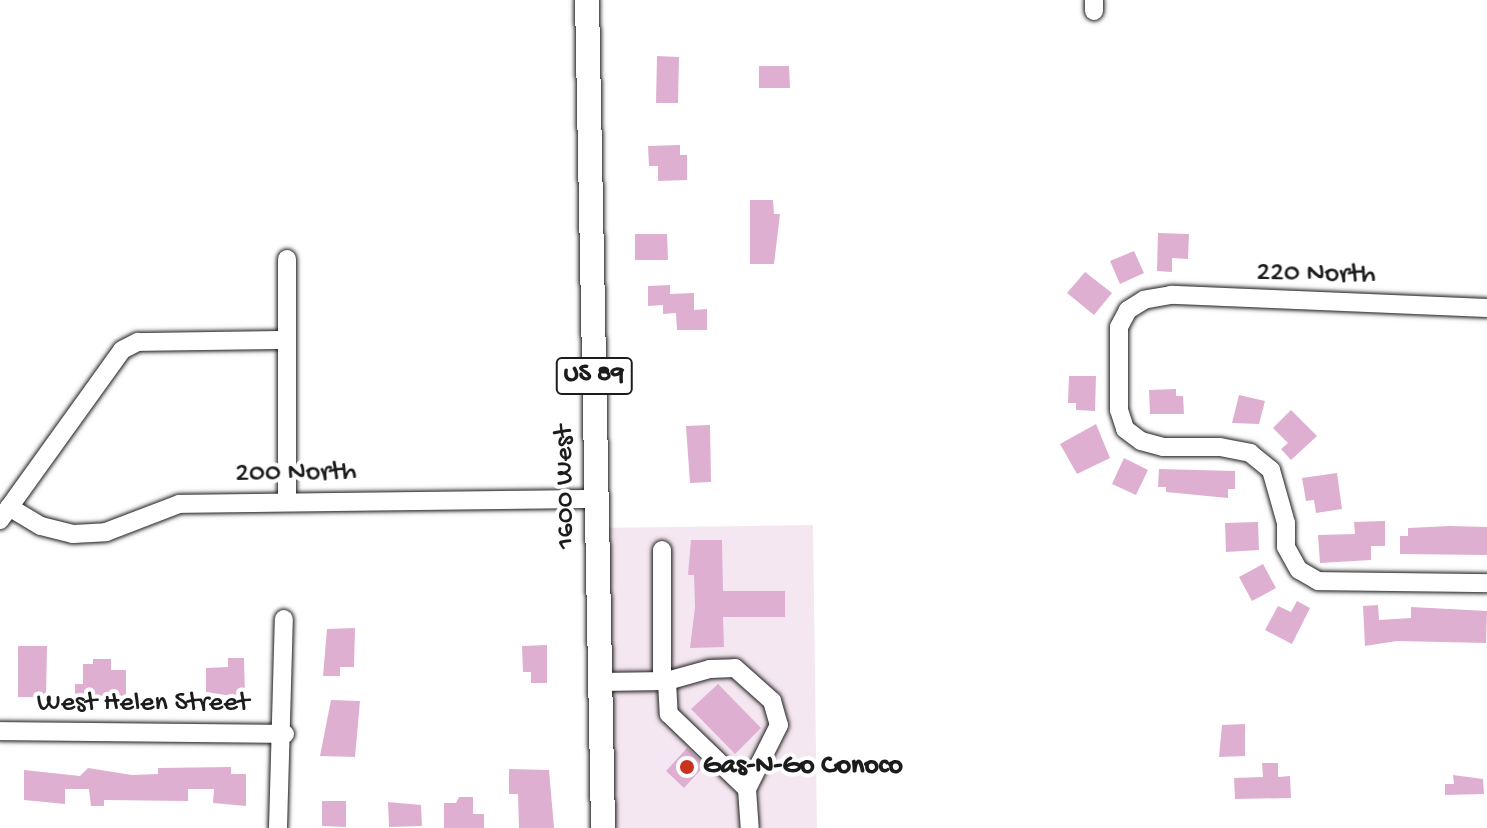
<!DOCTYPE html>
<style>
body{margin:0}
#map{position:relative;width:1487px;height:828px;overflow:hidden;background:#fff;font-family:"Gochi Hand",sans-serif}
div>[style]{position:absolute}
.built>*{inset:0;background:#f5e7f1}
.building>*{inset:0;background:#deafd1}
.roads{filter:drop-shadow(0 0 2px #1c1c1c) drop-shadow(0 0 2px #1c1c1c)}
.minor>*{height:18px;margin:-9px;padding:0 9px;transform-origin:9px;border-radius:9px;background:#fff}
.major>*{height:24px;margin:-12px;padding:0 12px;transform-origin:12px;border-radius:12px;background:#fff}
.dots>*{width:22px;height:22px;translate:-50% -50%;box-sizing:border-box;border:4px solid #fff;border-radius:50%}
span{translate:-50% -50%;white-space:nowrap;text-align:center;line-height:1.15;-webkit-text-stroke:8px #fff;paint-order:stroke}
.shield-label span{padding:2px 6px;background:#fff;border:2px solid;border-radius:6px;-webkit-text-stroke-width:0}
.shield-label{font-size:26px;color:#1c1c1c;font-weight:700}
.street-label{font-size:28px;color:#1c1c1c}
.poi-label{font-size:28px;color:#1c1c1c;font-weight:700}
.left{translate:0 -50%;text-align:left}
</style>
<div id="map">
<div class="built">
<i style="clip-path:polygon(813px 525px,817px 828px,603px 828px,597px 528px)"></i>
</div>
<div class="building">
<i style="clip-path:polygon(657px 56px,679px 57px,678px 103px,656px 103px)"></i>
<i style="clip-path:polygon(759px 66px,789px 66px,790px 88px,759px 88px)"></i>
<i style="clip-path:polygon(680px 145px,680px 155px,687px 155px,687px 180px,658px 181px,658px 166px,649px 166px,648px 146px)"></i>
<i style="clip-path:polygon(750px 200px,773px 200px,774px 214px,780px 214px,774px 264px,750px 264px)"></i>
<i style="clip-path:polygon(1158px 233px,1189px 234px,1188px 259px,1172px 258px,1172px 272px,1157px 271px)"></i>
<i style="clip-path:polygon(635px 234px,667px 234px,668px 260px,635px 260px)"></i>
<i style="clip-path:polygon(1134px 251px,1144px 273px,1120px 284px,1110px 261px)"></i>
<i style="clip-path:polygon(1085px 272px,1112px 293px,1094px 315px,1067px 293px)"></i>
<i style="clip-path:polygon(670px 285px,670px 294px,694px 293px,694px 310px,707px 309px,707px 330px,677px 330px,676px 313px,663px 314px,663px 305px,648px 306px,648px 286px)"></i>
<i style="clip-path:polygon(1069px 376px,1096px 376px,1095px 411px,1076px 410px,1076px 403px,1068px 403px)"></i>
<i style="clip-path:polygon(1176px 389px,1176px 396px,1183px 396px,1184px 414px,1150px 414px,1149px 390px)"></i>
<i style="clip-path:polygon(1239px 395px,1265px 401px,1259px 424px,1232px 423px)"></i>
<i style="clip-path:polygon(1291px 410px,1317px 436px,1291px 460px,1281px 449px,1288px 443px,1273px 428px)"></i>
<i style="clip-path:polygon(1096px 424px,1110px 458px,1077px 474px,1060px 444px)"></i>
<i style="clip-path:polygon(710px 425px,711px 482px,690px 483px,686px 426px)"></i>
<i style="clip-path:polygon(1124px 458px,1148px 470px,1136px 495px,1112px 484px)"></i>
<i style="clip-path:polygon(1159px 469px,1235px 471px,1235px 489px,1228px 489px,1228px 498px,1166px 492px,1166px 487px,1158px 487px)"></i>
<i style="clip-path:polygon(1337px 473px,1342px 509px,1316px 513px,1314px 500px,1306px 501px,1302px 478px)"></i>
<i style="clip-path:polygon(1385px 521px,1385px 546px,1371px 546px,1371px 560px,1320px 563px,1318px 535px,1355px 534px,1354px 522px)"></i>
<i style="clip-path:polygon(1258px 522px,1259px 550px,1226px 552px,1225px 523px)"></i>
<i style="clip-path:polygon(1450px 526px,1487px 527px,1487px 555px,1400px 554px,1400px 536px,1408px 536px,1408px 528px)"></i>
<i style="clip-path:polygon(691px 540px,722px 540px,723px 591px,785px 591px,785px 617px,723px 617px,724px 647px,690px 648px,695px 607px,694px 575px,688px 575px)"></i>
<i style="clip-path:polygon(1263px 564px,1276px 588px,1252px 601px,1239px 577px)"></i>
<i style="clip-path:polygon(1297px 601px,1310px 608px,1292px 644px,1265px 630px,1278px 606px,1291px 612px)"></i>
<i style="clip-path:polygon(1378px 605px,1379px 620px,1411px 618px,1411px 607px,1487px 611px,1486px 643px,1397px 641px,1365px 646px,1363px 606px)"></i>
<i style="clip-path:polygon(355px 628px,354px 667px,340px 667px,340px 676px,323px 676px,327px 629px)"></i>
<i style="clip-path:polygon(547px 645px,547px 683px,531px 683px,531px 672px,523px 672px,522px 646px)"></i>
<i style="clip-path:polygon(18px 646px,47px 646px,46px 697px,18px 697px)"></i>
<i style="clip-path:polygon(228px 658px,244px 658px,245px 698px,206px 692px,206px 668px,228px 667px)"></i>
<i style="clip-path:polygon(93px 659px,111px 659px,111px 670px,126px 670px,126px 696px,75px 700px,75px 684px,83px 684px,83px 664px,93px 664px)"></i>
<i style="clip-path:polygon(718px 684px,761px 728px,735px 754px,691px 709px)"></i>
<i style="clip-path:polygon(331px 700px,360px 701px,355px 757px,320px 756px)"></i>
<i style="clip-path:polygon(1245px 724px,1245px 756px,1219px 757px,1222px 725px)"></i>
<i style="clip-path:polygon(687px 748px,705px 765px,684px 788px,666px 771px)"></i>
<i style="clip-path:polygon(1262px 763px,1278px 763px,1278px 777px,1290px 776px,1291px 798px,1235px 799px,1234px 778px,1263px 777px)"></i>
<i style="clip-path:polygon(231px 767px,231px 774px,246px 774px,246px 806px,213px 803px,214px 789px,188px 789px,188px 801px,104px 800px,104px 806px,91px 806px,89px 789px,65px 789px,65px 804px,24px 800px,24px 770px,80px 776px,88px 768px,132px 775px,158px 774px,158px 768px)"></i>
<i style="clip-path:polygon(509px 769px,549px 770px,554px 828px,519px 828px,518px 794px,509px 794px)"></i>
<i style="clip-path:polygon(1453px 775px,1483px 779px,1484px 794px,1445px 795px,1445px 784px,1454px 784px)"></i>
<i style="clip-path:polygon(459px 797px,473px 797px,473px 814px,484px 814px,484px 828px,444px 828px,444px 803px,456px 803px)"></i>
<i style="clip-path:polygon(322px 801px,346px 801px,346px 827px,322px 826px)"></i>
<i style="clip-path:polygon(388px 802px,421px 805px,422px 826px,389px 827px)"></i>
</div>
<div class="roads">
<div class="minor">
<i style="left:1094px;top:0;width:11px;rotate:90deg"></i>
<i style="left:287px;top:259px;width:242px;rotate:90deg"></i>
<i style="left:1487px;top:308px;width:316px;rotate:-177.6deg"></i>
<i style="left:1171px;top:295px;width:27px;rotate:170deg"></i>
<i style="left:1144px;top:300px;width:19px;rotate:148deg"></i>
<i style="left:1128px;top:310px;width:19px;rotate:118deg"></i>
<i style="left:1119px;top:327px;width:83px;rotate:90deg"></i>
<i style="left:1119px;top:410px;width:20px;rotate:72deg"></i>
<i style="left:1125px;top:429px;width:20px;rotate:37deg"></i>
<i style="left:1141px;top:441px;width:23px;rotate:15deg"></i>
<i style="left:1163px;top:447px;width:57px"></i>
<i style="left:1220px;top:447px;width:31px;rotate:11deg"></i>
<i style="left:1250px;top:453px;width:27px;rotate:39deg"></i>
<i style="left:1271px;top:470px;width:55px;rotate:74.2deg"></i>
<i style="left:1286px;top:523px;width:24px;rotate:90deg"></i>
<i style="left:1286px;top:547px;width:26px;rotate:61deg"></i>
<i style="left:1299px;top:570px;width:22px;rotate:30deg"></i>
<i style="left:1318px;top:581px;width:169px;rotate:0.7deg"></i>
<i style="left:9px;top:507px;width:37px;rotate:31deg"></i>
<i style="left:41px;top:526px;width:33px;rotate:14deg"></i>
<i style="left:73px;top:534px;width:33px;rotate:-3deg"></i>
<i style="left:106px;top:532px;width:78px;rotate:-21deg"></i>
<i style="left:179px;top:504px;width:417px;rotate:-0.7deg"></i>
<i style="left:0;top:520px;width:209px;rotate:-54.3deg"></i>
<i style="left:122px;top:350px;width:18px;rotate:-27deg"></i>
<i style="left:138px;top:342px;width:149px;rotate:-0.8deg"></i>
<i style="left:662px;top:550px;width:131px;rotate:90deg"></i>
<i style="left:667px;top:681px;width:33px;rotate:87deg"></i>
<i style="left:669px;top:714px;width:108px;rotate:43.9deg"></i>
<i style="left:600px;top:682px;width:67px;rotate:-0.9deg"></i>
<i style="left:667px;top:681px;width:45px;rotate:-15.6deg"></i>
<i style="left:710px;top:669px;width:25px;rotate:-2deg"></i>
<i style="left:735px;top:668px;width:50px;rotate:41.7deg"></i>
<i style="left:772px;top:701px;width:25px;rotate:74deg"></i>
<i style="left:779px;top:725px;width:72px;rotate:116.6deg"></i>
<i style="left:747px;top:789px;width:39px;rotate:86deg"></i>
<i style="left:0;top:731px;width:285px;rotate:0.6deg"></i>
<i style="left:278px;top:828px;width:209px;rotate:-88.4deg"></i>
</div>
<div class="major">
<i style="left:587px;top:0;width:828px;rotate:88.89deg"></i>
</div>
</div>
<div class="dots">
<i style="left:687px;top:767px;background:#c8321e"></i>
</div>
<div class="shield-label">
<span style="left:594px;top:376px">US 89</span>
</div>
<div class="street-label">
<span style="left:1316px;top:275px;rotate:1deg">220 North</span>
<span style="left:296px;top:474px;rotate:-1deg">200 North</span>
<span style="left:566px;top:487px;rotate:-91deg">1600 West</span>
<span style="left:143px;top:704px">West Helen Street</span>
</div>
<div class="poi-label">
<span class="left" style="left:703px;top:767px">Gas-N-Go Conoco</span>
</div>
</div>
